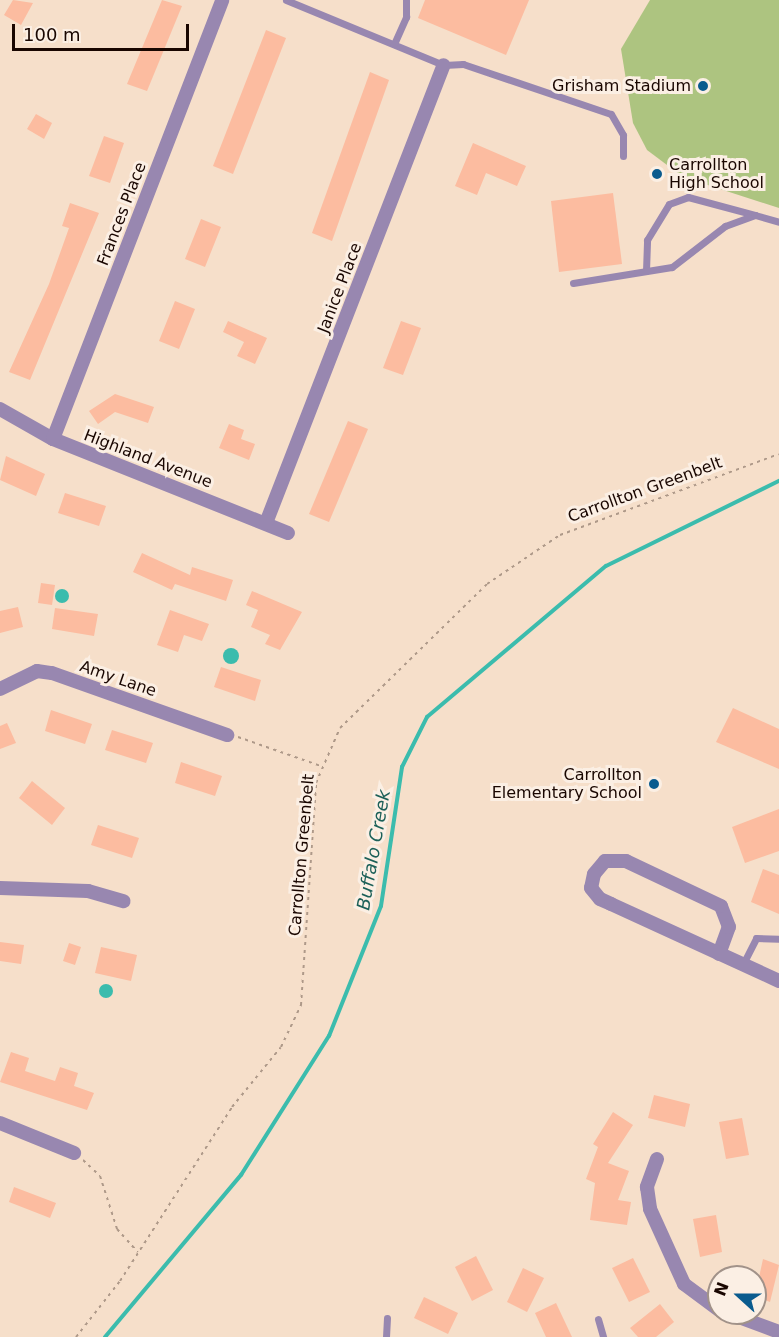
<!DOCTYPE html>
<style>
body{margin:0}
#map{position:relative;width:779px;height:1337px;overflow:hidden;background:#f6dfca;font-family:"DejaVu Sans",sans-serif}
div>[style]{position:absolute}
.green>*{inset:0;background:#adc480}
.water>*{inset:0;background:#3bbcad}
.round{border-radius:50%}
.stream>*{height:4px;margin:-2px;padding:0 2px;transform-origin:2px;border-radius:2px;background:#3bbcad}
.building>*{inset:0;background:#fcbca0}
.path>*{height:2px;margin-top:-1px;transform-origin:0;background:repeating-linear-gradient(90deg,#ae9989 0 3px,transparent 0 7.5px)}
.lane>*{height:7px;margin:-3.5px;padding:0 3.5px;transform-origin:3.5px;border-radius:3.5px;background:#9887b0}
.street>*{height:14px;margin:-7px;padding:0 7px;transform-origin:7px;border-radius:7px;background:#9887b0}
.dots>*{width:16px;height:16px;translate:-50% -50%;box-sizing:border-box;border:3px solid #fbefe4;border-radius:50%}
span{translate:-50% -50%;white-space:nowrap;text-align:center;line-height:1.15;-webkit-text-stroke:6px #fbefe4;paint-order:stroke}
.poi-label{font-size:16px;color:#190600}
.right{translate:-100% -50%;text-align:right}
.left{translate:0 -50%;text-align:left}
.street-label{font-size:16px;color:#190600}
.water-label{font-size:18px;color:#1c6058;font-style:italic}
.north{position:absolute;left:707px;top:1265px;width:60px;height:60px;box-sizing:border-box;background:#fbefe4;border:2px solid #a19289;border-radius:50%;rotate:291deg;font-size:16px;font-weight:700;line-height:24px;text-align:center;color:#190600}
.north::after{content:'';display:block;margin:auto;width:21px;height:27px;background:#0a5b8e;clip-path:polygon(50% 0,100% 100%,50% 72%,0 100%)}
.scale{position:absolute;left:12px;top:24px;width:177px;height:27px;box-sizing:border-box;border:3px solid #190600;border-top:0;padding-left:8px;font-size:18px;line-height:21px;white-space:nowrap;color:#190600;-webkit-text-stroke:4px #fbefe4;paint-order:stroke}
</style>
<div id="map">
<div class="green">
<i style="clip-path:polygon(650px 0,779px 0,779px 208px,683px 177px,647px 150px,633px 123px,621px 49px)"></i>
</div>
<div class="water">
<i class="round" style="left:55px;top:589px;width:14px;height:14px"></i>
<i class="round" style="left:223px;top:648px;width:16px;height:16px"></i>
<i class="round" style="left:99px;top:984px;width:14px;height:14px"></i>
</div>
<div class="stream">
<i style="left:105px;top:1337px;width:212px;rotate:-50deg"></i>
<i style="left:241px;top:1175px;width:165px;rotate:-57.7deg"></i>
<i style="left:329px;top:1036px;width:140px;rotate:-68.2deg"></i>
<i style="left:381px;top:906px;width:141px;rotate:-81.4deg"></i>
<i style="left:402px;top:767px;width:56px;rotate:-63.4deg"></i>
<i style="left:427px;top:717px;width:234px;rotate:-40.2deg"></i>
<i style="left:606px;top:566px;width:193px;rotate:-26.2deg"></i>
</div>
<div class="building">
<i style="clip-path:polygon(13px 0,33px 3px,21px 25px,4px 15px)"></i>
<i style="clip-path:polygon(162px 0,182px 6px,147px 91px,127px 84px)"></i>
<i style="clip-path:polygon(425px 0,529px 0,506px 55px,418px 18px)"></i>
<i style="clip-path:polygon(266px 30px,286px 38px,233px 174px,213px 166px)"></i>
<i style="clip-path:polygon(370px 72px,389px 80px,332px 241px,312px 233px)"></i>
<i style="clip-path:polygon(36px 114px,52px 123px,44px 139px,27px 129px)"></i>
<i style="clip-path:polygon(104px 136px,124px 143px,110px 183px,89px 176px)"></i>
<i style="clip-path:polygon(473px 143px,526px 166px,517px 186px,486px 173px,477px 195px,455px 186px)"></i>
<i style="clip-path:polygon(613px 193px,622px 264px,559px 272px,551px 201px)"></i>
<i style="clip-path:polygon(70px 203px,99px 213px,30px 380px,9px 372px,49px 284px,69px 228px,62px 226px)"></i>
<i style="clip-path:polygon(201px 219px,221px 227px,205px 267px,185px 259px)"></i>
<i style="clip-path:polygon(175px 301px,195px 309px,179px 349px,159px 341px)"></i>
<i style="clip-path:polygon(228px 321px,267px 338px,255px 364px,237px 356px,244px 342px,223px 332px)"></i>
<i style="clip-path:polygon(401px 321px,421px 328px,403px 375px,383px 368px)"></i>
<i style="clip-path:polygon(115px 394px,154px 407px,148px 423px,115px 412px,98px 424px,89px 411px)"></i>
<i style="clip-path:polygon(348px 421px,368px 429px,329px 522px,309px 514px)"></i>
<i style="clip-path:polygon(229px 424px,244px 430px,241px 439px,255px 444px,249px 460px,219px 448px)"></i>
<i style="clip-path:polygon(6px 456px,45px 474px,36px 496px,0 480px)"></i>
<i style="clip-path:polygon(65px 493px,106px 506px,99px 526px,58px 513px)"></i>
<i style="clip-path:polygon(142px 553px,190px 575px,192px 567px,233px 580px,226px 601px,175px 584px,172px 590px,133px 572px)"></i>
<i style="clip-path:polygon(41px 583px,55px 585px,52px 605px,38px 603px)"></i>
<i style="clip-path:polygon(252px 591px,302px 612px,280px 650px,265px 644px,270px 635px,251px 627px,258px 610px,246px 605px)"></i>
<i style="clip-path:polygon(18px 607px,23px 627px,0 633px,0 611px)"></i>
<i style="clip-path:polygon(55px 608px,98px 614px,94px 636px,52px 629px)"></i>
<i style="clip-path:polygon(170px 610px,209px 624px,202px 641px,184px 635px,178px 652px,157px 645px)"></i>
<i style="clip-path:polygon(221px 667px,261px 680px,255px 701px,214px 687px)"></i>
<i style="clip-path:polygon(733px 708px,779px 729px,779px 769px,716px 742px)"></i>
<i style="clip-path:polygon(51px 710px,92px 724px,85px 744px,45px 731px)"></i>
<i style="clip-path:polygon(7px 723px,16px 743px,0 749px,0 726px)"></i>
<i style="clip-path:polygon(112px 730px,153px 743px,146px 763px,105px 750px)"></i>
<i style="clip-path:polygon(181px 762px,222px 776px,215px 796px,175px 783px)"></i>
<i style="clip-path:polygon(32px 781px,65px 808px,52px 825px,19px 798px)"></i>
<i style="clip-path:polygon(779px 809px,779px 851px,745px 863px,732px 827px)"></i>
<i style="clip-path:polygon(98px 825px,139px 838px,132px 858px,91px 845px)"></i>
<i style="clip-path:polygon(763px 869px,779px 875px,779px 914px,751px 902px)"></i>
<i style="clip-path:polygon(0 942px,24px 945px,21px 964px,0 961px)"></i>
<i style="clip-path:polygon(69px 943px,81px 947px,75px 965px,63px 961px)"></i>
<i style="clip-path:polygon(101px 947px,137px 955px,131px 981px,95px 973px)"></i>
<i style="clip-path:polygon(11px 1052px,29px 1058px,25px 1071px,55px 1081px,60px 1067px,78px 1073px,74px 1086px,94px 1093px,87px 1110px,0 1082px)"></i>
<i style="clip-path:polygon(654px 1095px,690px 1104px,685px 1127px,648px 1118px)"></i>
<i style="clip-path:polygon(613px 1112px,633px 1125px,608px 1163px,629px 1171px,618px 1200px,631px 1202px,627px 1225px,590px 1220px,595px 1183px,586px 1179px,598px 1147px,593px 1144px)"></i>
<i style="clip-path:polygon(742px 1118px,749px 1155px,726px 1159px,719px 1122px)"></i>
<i style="clip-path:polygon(14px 1187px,56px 1203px,50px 1218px,9px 1202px)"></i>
<i style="clip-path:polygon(716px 1215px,722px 1252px,700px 1257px,693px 1219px)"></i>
<i style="clip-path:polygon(476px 1256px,493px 1290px,472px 1301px,455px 1267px)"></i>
<i style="clip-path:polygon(633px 1258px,650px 1292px,629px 1302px,612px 1268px)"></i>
<i style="clip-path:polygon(763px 1259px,779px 1265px,770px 1302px,755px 1296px)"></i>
<i style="clip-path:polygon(523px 1268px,544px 1278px,527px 1312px,507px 1302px)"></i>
<i style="clip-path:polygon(424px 1297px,458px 1313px,448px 1334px,414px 1318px)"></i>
<i style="clip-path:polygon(556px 1303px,572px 1337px,546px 1337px,535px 1313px)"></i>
<i style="clip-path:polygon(660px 1304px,674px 1322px,656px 1337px,638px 1337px,630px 1328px)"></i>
</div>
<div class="path">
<i style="left:238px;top:737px;width:88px;rotate:19.3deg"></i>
<i style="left:83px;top:1160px;width:23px;rotate:43deg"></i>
<i style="left:100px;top:1176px;width:56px;rotate:72.2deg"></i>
<i style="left:117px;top:1229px;width:31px;rotate:48deg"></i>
<i style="left:76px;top:1337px;width:71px;rotate:-51.8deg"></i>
<i style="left:120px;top:1281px;width:207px;rotate:-57.2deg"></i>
<i style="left:232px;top:1107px;width:77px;rotate:-50.8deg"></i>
<i style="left:281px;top:1047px;width:47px;rotate:-64.5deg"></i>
<i style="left:301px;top:1005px;width:223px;rotate:-86.1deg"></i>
<i style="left:316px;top:783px;width:60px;rotate:-66.4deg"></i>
<i style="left:340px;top:728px;width:206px;rotate:-44.4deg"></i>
<i style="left:487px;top:584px;width:88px;rotate:-33.9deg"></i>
<i style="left:560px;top:535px;width:233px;rotate:-20.3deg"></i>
</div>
<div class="lane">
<i style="left:286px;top:0;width:171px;rotate:22.4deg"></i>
<i style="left:444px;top:65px;width:19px;rotate:-3deg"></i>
<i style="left:463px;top:64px;width:156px;rotate:18.7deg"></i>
<i style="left:611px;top:114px;width:24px;rotate:60deg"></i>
<i style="left:623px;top:135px;width:21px;rotate:90deg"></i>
<i style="left:394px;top:44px;width:30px;rotate:-66deg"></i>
<i style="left:406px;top:17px;width:17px;rotate:-90deg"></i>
<i style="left:646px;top:271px;width:31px;rotate:-88deg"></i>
<i style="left:647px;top:240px;width:42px;rotate:-58.6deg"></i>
<i style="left:669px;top:204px;width:20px;rotate:-20deg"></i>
<i style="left:688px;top:197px;width:69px;rotate:15deg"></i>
<i style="left:573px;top:283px;width:100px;rotate:-9.2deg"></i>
<i style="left:672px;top:267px;width:67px;rotate:-37.7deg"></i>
<i style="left:725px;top:226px;width:32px;rotate:-20deg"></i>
<i style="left:755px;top:215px;width:25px;rotate:16deg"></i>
<i style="left:743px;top:964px;width:29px;rotate:-63deg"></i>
<i style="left:756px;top:938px;width:23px;rotate:2deg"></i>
<i style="left:598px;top:1319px;width:19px;rotate:74deg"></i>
<i style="left:386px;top:1337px;width:19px;rotate:-87deg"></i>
</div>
<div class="street">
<i style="left:0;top:409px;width:61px;rotate:29.5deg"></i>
<i style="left:53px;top:439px;width:253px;rotate:21.8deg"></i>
<i style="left:53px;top:439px;width:470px;rotate:-68.9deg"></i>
<i style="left:266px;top:523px;width:491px;rotate:-68.8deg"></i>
<i style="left:0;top:689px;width:41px;rotate:-25.9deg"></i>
<i style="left:37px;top:671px;width:15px;rotate:8deg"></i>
<i style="left:52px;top:673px;width:186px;rotate:19.5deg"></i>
<i style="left:0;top:888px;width:88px;rotate:2deg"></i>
<i style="left:88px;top:891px;width:37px;rotate:16deg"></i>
<i style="left:719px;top:954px;width:29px;rotate:-70deg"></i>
<i style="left:729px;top:927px;width:22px;rotate:-111deg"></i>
<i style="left:721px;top:906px;width:105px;rotate:-154.7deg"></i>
<i style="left:626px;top:861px;width:21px;rotate:180deg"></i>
<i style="left:605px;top:861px;width:17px;rotate:130deg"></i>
<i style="left:594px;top:874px;width:14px;rotate:102deg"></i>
<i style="left:591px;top:888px;width:14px;rotate:51deg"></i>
<i style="left:600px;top:899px;width:12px;rotate:24deg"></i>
<i style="left:611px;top:904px;width:185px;rotate:24.6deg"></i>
<i style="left:0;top:1123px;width:80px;rotate:22.1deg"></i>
<i style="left:657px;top:1159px;width:30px;rotate:110deg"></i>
<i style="left:647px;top:1187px;width:22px;rotate:82deg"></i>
<i style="left:650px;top:1209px;width:82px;rotate:65.6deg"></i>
<i style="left:684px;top:1284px;width:44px;rotate:36.6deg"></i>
<i style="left:728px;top:1313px;width:54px;rotate:20.4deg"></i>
</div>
<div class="dots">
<i style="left:703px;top:86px;background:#0a5b8e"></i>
<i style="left:657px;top:174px;background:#0a5b8e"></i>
<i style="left:654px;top:784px;background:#0a5b8e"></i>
</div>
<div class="poi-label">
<span class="right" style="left:691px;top:86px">Grisham Stadium</span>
<span class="left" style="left:669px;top:174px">Carrollton<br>High School</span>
<span class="right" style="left:642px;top:784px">Carrollton<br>Elementary School</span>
</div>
<div class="street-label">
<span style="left:122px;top:214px;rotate:-69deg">Frances Place</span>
<span style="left:340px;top:288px;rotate:-69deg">Janice Place</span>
<span style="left:148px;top:459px;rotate:21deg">Highland Avenue</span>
<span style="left:645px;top:490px;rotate:-20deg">Carrollton Greenbelt</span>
<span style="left:118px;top:679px;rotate:19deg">Amy Lane</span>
<span style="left:302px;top:855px;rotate:-85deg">Carrollton Greenbelt</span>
</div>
<div class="water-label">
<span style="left:374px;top:850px;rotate:-80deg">Buffalo Creek</span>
</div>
<div class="north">N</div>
<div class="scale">100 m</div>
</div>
